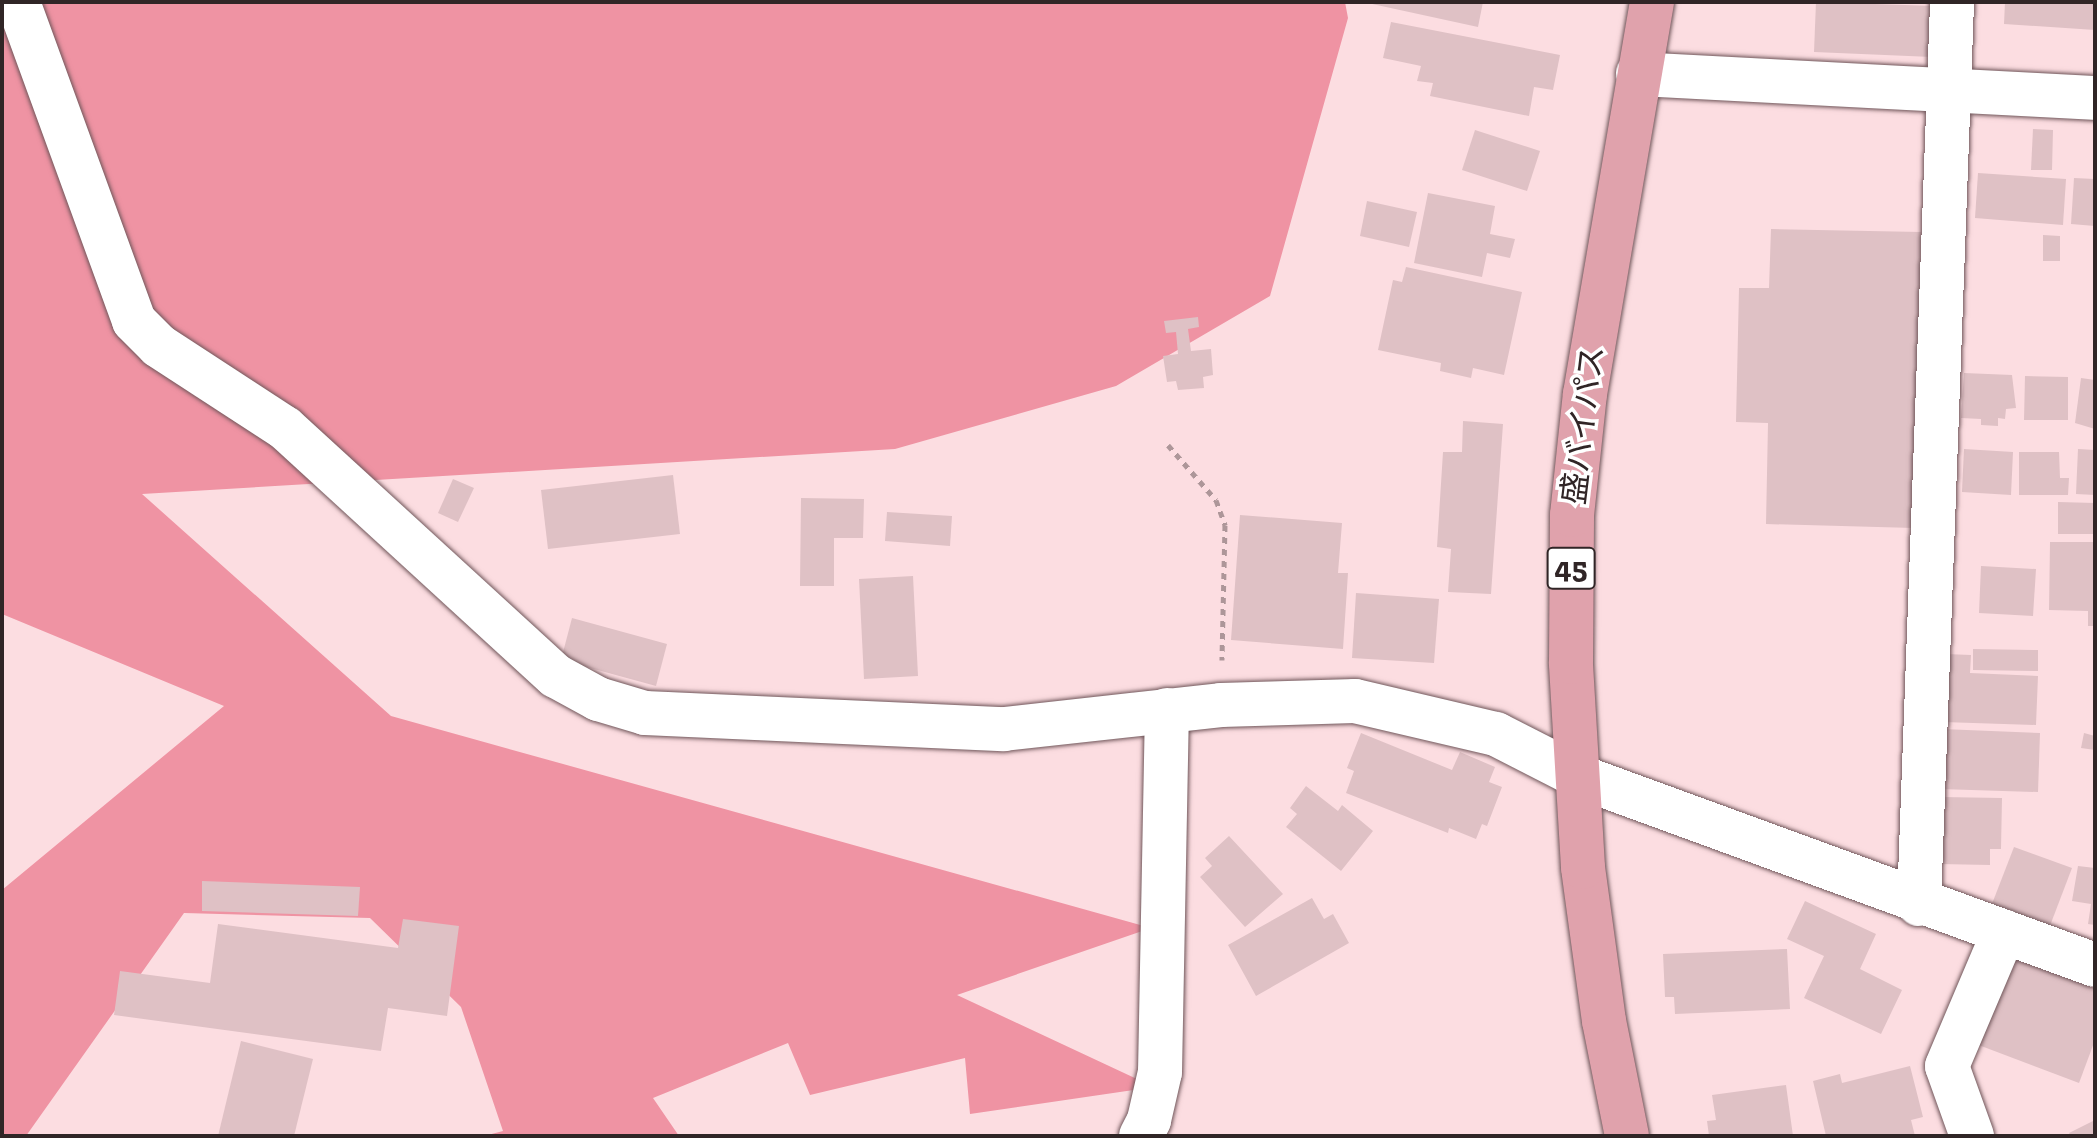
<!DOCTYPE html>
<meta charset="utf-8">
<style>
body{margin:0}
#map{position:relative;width:2097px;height:1138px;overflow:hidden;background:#fcdde1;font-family:"Zilla Slab","Noto Sans JP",serif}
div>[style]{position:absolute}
.forest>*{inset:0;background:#ef93a3}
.building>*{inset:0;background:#dfc1c5}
.path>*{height:5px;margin-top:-2.5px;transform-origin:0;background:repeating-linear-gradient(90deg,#ad9699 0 6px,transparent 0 12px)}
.roads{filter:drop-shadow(0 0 2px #70565a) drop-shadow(0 0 2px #70565a)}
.minor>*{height:44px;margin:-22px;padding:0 22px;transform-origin:22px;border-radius:22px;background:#fff}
.trunk>*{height:44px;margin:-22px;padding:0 22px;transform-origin:22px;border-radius:22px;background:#e0a2ac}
span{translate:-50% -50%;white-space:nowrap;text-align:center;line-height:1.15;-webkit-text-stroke:7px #fff;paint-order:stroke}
.shield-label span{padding:2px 6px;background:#fff;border:2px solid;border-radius:6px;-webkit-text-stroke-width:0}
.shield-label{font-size:30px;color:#302526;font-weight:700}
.street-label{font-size:32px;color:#302526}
.frame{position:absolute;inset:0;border:4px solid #302526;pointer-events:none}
</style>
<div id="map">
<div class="forest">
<i style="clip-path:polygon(2px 2px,1345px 2px,1348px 18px,1270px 296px,1116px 386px,895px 449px,142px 494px,391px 716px,1151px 928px,957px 995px,1154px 1087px,970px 1114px,965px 1058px,810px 1095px,788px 1043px,653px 1098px,679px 1136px,484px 1136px,503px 1131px,461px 1007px,370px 918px,184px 913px,26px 1136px,2px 1136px,2px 890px,224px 706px,2px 614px)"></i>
</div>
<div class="building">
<i style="clip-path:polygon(1363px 2px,1483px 2px,1478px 27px)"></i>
<i style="clip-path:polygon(1816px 2px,1934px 6px,1932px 57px,1814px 52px)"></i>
<i style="clip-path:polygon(2005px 2px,2095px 2px,2095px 30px,2004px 24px)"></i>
<i style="clip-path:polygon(1391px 22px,1560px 55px,1553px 90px,1534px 87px,1529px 116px,1430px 96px,1433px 83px,1417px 81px,1421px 66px,1383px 58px)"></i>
<i style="clip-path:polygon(2033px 129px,2053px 130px,2052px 170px,2031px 170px)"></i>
<i style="clip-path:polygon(1475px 130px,1540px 151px,1527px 191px,1462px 170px)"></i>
<i style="clip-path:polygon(1978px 173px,2066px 179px,2063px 225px,1975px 218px)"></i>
<i style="clip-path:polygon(2074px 178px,2095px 179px,2095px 226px,2071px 224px)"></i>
<i style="clip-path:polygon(1428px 193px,1495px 206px,1490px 234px,1515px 239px,1510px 258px,1487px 253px,1482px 277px,1414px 263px)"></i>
<i style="clip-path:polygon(1367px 201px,1417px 212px,1409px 247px,1360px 236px)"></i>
<i style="clip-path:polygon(1771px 229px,1921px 232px,1914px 528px,1766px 524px,1768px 423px,1736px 422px,1739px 288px,1769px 288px)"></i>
<i style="clip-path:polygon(2043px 235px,2060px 236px,2060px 261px,2043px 261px)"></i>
<i style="clip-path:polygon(1406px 267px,1522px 292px,1504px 375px,1473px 368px,1471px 378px,1440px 371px,1441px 363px,1378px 350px,1393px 280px,1402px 282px)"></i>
<i style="clip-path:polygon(1198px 317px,1199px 327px,1188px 329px,1191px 351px,1211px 349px,1213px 375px,1203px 377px,1204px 388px,1178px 390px,1176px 381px,1167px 382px,1163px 356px,1178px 354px,1176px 332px,1166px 333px,1164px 321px)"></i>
<i style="clip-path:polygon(1964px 373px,2012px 375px,2016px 408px,2006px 409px,2005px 419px,1998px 418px,1998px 426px,1981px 425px,1981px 419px,1961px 418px)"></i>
<i style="clip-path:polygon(2025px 376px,2068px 377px,2068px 420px,2024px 420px)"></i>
<i style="clip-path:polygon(2081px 378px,2095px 380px,2095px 429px,2075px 423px)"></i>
<i style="clip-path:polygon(1463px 421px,1503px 424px,1491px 594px,1448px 592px,1451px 549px,1437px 547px,1443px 452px,1462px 452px)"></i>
<i style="clip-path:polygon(1964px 449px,2013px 452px,2011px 495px,1962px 492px)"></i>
<i style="clip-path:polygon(2078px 449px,2095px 450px,2095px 495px,2076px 494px)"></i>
<i style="clip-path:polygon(2019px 452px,2059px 452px,2060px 478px,2069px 478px,2068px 495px,2019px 495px)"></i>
<i style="clip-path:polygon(673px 475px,680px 534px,548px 549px,541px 490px)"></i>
<i style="clip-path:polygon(453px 479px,474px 488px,458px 522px,438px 513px)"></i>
<i style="clip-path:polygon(801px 498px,864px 499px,863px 538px,834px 538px,834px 586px,800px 586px)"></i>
<i style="clip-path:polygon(2058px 502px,2095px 503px,2095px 534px,2058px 534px)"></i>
<i style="clip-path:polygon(887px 512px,952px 516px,950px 546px,885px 541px)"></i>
<i style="clip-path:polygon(1240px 515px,1342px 523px,1338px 573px,1348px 573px,1343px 649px,1231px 640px)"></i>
<i style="clip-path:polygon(2050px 542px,2095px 542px,2095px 626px,2088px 626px,2088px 611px,2049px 610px)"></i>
<i style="clip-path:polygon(1981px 566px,2036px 569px,2033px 616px,1979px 613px)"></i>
<i style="clip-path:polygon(913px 576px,918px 676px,864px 679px,859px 579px)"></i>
<i style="clip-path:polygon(1356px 593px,1439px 599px,1434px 663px,1352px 658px)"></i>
<i style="clip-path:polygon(572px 618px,667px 644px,656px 686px,561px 660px)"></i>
<i style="clip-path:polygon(1973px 649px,2038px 650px,2038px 671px,1973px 670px)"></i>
<i style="clip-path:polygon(1946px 654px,1971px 655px,1970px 673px,2038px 676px,2036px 725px,1943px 722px)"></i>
<i style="clip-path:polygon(1942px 729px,2040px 733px,2038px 792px,1940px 789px)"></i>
<i style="clip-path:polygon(1361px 733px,1452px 770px,1460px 752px,1495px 767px,1489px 782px,1502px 787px,1487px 826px,1482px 824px,1476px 839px,1449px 828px,1448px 833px,1346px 793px,1354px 771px,1347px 768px)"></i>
<i style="clip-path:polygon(2084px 733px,2095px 736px,2095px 750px,2081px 748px)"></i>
<i style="clip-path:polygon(1306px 786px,1338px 811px,1342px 805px,1373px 831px,1341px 871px,1286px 827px,1297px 814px,1290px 808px)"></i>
<i style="clip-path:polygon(1941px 797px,2002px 798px,2001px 849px,1990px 849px,1990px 865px,1939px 864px)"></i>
<i style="clip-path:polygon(1229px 836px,1283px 894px,1245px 927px,1200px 877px,1212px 866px,1205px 858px)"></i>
<i style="clip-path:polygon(2014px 847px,2072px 868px,2048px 931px,1990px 909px)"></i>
<i style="clip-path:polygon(2078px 866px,2095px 868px,2095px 925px,2088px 924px,2091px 904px,2072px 901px)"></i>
<i style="clip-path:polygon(202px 881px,360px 887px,358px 916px,202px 911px)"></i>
<i style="clip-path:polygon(1312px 898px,1324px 919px,1333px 914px,1349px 943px,1256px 996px,1228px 945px)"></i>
<i style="clip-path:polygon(1805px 901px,1876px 934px,1860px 969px,1902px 990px,1881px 1034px,1804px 998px,1824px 956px,1787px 939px)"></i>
<i style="clip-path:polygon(403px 919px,459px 926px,447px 1016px,388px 1008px,381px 1051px,114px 1015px,120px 971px,210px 983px,218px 924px,398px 948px)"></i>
<i style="clip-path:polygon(2004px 948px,2095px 983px,2095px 1040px,2079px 1083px,1968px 1041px)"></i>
<i style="clip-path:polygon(1787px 949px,1790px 1009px,1675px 1014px,1674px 997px,1665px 997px,1663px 954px)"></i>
<i style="clip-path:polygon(241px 1041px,313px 1059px,294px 1136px,218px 1136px)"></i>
<i style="clip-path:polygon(1910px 1066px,1923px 1117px,1911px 1120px,1915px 1136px,1826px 1136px,1813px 1081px,1840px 1074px,1842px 1083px)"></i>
<i style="clip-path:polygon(1786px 1085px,1793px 1136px,1709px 1136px,1707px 1121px,1716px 1120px,1712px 1095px)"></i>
<i style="clip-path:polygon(2095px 1120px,2095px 1136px,2071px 1136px,2069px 1133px)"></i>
</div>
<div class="path">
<i style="left:1168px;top:445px;width:73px;rotate:48.9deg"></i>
<i style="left:1216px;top:500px;width:27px;rotate:70deg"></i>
<i style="left:1225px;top:525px;width:135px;rotate:91.3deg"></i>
</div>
<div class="roads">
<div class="minor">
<i style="left:18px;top:2px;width:339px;rotate:70deg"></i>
<i style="left:134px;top:321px;width:35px;rotate:45deg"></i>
<i style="left:159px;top:346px;width:150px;rotate:33.1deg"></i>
<i style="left:285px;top:428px;width:367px;rotate:42.5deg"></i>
<i style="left:556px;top:676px;width:48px;rotate:28.7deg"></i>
<i style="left:598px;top:699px;width:49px;rotate:16.6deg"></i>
<i style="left:645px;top:713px;width:359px;rotate:2.6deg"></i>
<i style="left:1004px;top:729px;width:218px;rotate:-6.3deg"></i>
<i style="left:1221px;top:705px;width:134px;rotate:-1.7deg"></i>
<i style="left:1355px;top:701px;width:145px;rotate:13.2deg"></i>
<i style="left:1496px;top:734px;width:92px;rotate:27.1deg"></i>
<i style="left:1578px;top:776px;width:550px;rotate:20.08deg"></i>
<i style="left:1638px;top:74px;width:458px;rotate:3deg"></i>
<i style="left:1919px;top:904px;width:903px;rotate:-87.9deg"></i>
<i style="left:1141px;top:1136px;width:18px;rotate:-63deg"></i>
<i style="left:1149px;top:1120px;width:49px;rotate:-77.1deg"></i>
<i style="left:1160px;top:1072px;width:362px;rotate:-88.9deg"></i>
<i style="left:1972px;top:1136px;width:74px;rotate:-109.7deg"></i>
<i style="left:1947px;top:1066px;width:146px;rotate:-67deg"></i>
</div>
<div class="trunk">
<i style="left:1627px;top:1136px;width:117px;rotate:-101.3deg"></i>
<i style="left:1604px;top:1021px;width:155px;rotate:-97.8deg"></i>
<i style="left:1583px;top:867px;width:205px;rotate:-93.4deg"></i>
<i style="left:1571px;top:662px;width:147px;rotate:-89.6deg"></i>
<i style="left:1572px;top:515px;width:122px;rotate:-83.9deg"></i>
<i style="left:1585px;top:394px;width:398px;rotate:-80.3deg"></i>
</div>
</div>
<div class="shield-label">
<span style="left:1571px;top:568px">45</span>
</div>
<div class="street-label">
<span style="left:1583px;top:425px;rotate:-83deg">盛バイパス</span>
</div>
<div class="frame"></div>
</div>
